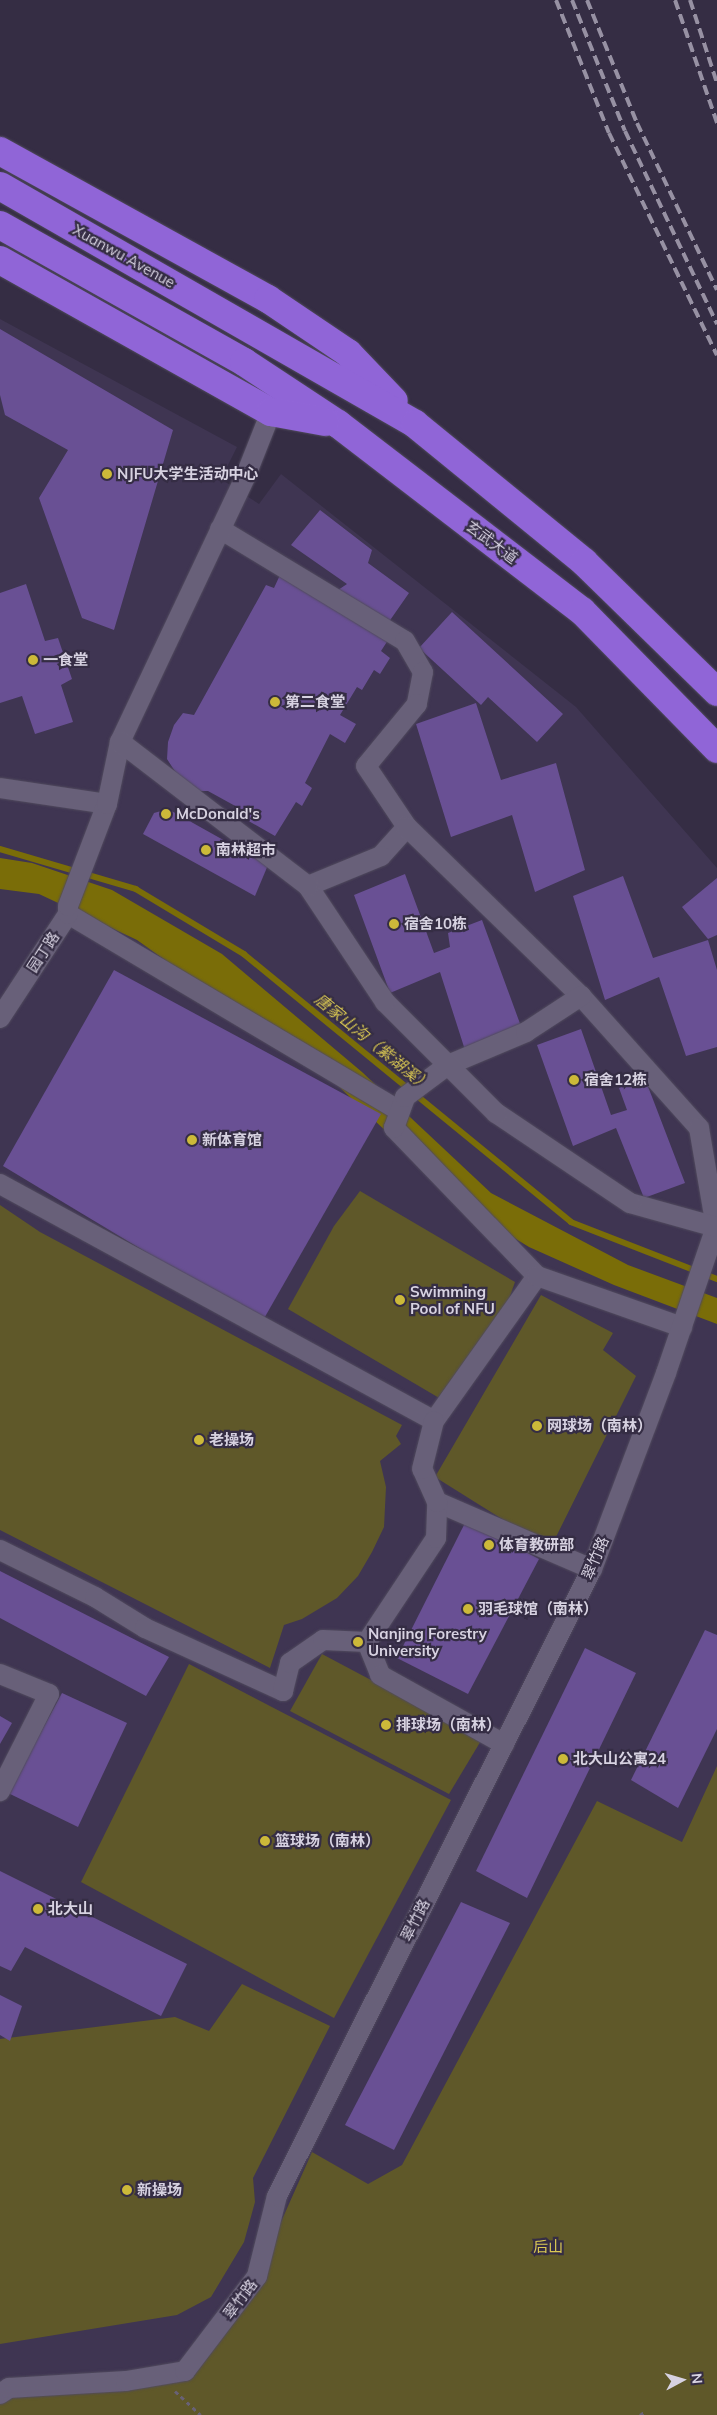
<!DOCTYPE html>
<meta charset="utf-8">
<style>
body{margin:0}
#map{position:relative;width:717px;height:2415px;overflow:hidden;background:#352d44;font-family:Mulish,"Noto Sans SC",sans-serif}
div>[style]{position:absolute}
.built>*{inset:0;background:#3f3552}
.green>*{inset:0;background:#5f5829}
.water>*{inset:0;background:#7a6d08}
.stream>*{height:5.5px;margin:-2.75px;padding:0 2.75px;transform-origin:2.75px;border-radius:2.75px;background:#7a6d08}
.building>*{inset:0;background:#695094}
.path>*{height:3px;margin-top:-1.5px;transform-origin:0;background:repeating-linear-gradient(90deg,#686176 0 4px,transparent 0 8px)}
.roads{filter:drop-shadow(0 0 1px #504a5d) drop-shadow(0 0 1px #504a5d)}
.minor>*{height:20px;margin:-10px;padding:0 10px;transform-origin:10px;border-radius:10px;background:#686079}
.highway>*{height:28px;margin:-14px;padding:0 14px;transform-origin:14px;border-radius:14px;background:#9065d7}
.rail>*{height:4px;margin-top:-2px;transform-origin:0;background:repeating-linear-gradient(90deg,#9791a3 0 10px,transparent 0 15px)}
.dots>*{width:14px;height:14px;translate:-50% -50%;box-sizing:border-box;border:2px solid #352d44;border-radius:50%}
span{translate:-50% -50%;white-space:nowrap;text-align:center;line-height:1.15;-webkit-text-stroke:4.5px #352d44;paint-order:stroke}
.street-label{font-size:15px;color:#d7d2e1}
.poi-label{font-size:15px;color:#d7d2e1;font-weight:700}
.left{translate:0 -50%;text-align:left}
.park-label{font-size:15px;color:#dbc953}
.water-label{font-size:16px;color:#dac852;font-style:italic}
.north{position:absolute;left:657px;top:2355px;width:50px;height:50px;-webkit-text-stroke:4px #352d44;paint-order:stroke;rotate:84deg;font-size:14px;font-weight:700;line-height:20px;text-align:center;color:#d7d2e1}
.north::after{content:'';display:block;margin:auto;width:18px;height:22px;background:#d7d2e1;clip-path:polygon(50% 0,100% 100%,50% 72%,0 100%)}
</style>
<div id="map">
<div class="built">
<i style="clip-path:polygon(0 319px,237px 447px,221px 479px,259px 504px,281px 474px,576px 707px,717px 868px,717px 2415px,0 2415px)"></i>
</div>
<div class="green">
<i style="clip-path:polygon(360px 1191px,515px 1282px,504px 1313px,446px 1402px,288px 1309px,334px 1226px)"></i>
<i style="clip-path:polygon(0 1205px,40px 1232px,402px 1425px,396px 1436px,401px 1444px,380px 1461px,386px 1487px,384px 1527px,372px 1552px,358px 1576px,337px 1598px,302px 1619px,284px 1625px,270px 1668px,0 1530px)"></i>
<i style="clip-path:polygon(541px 1295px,613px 1333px,603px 1350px,636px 1376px,550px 1549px,435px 1477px)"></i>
<i style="clip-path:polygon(322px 1654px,482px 1739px,449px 1794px,290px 1711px)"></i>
<i style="clip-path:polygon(189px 1664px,451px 1800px,334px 2018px,81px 1882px)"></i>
<i style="clip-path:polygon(717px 1766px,717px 2415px,0 2415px,0 2394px,185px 2371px,257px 2276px,312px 2152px,368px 2184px,402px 2165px,597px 1801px,682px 1842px)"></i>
<i style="clip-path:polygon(242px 1984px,330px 2026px,253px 2178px,255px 2202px,244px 2242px,211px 2297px,177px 2315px,0 2344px,0 2039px,175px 2017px,209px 2031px)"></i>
</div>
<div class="water">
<i style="clip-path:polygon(0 858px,32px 863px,112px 890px,222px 954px,362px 1072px,491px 1193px,628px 1265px,717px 1298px,717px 1324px,614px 1285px,529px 1247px,471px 1212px,333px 1081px,137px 940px,39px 894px,0 889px)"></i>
</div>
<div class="stream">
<i style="left:0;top:849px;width:142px;rotate:16.4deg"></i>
<i style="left:136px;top:889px;width:126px;rotate:31deg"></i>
<i style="left:244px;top:954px;width:423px;rotate:39.3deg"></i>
<i style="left:571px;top:1222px;width:157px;rotate:21.3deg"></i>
</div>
<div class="building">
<i style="clip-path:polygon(0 329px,173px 430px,114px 630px,82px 618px,39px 498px,68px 450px,5px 415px,0 395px)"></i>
<i style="clip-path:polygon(320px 510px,372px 550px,368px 563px,409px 593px,386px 626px,338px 590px,347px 584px,291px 545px)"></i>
<i style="clip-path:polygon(280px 575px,390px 637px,381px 651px,390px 658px,380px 674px,374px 670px,362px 690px,357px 687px,340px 715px,356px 724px,345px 743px,330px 734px,305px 783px,312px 788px,302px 806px,296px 802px,275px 836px,245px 819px,248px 813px,208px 791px,197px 791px,176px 773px,167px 759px,168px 742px,174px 725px,183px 713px,194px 715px,266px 585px,274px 588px)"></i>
<i style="clip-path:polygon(26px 584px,45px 641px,58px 638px,72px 679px,61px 685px,73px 722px,35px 734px,22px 696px,0 703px,0 593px)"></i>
<i style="clip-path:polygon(452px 612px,563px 714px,537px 742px,488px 697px,481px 705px,419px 648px)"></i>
<i style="clip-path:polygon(476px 703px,501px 780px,556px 763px,585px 870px,535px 892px,512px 815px,451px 837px,416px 724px)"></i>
<i style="clip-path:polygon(168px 809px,268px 865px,255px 896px,143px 834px,154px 813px)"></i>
<i style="clip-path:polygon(405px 874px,434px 953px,450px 947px,448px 933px,482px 920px,522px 1029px,465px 1050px,440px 972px,390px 993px,354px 895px)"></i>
<i style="clip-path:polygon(623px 876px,653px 958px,708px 940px,717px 970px,717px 1047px,686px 1056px,659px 977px,605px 1000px,573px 896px)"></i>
<i style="clip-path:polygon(717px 878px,717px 935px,708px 939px,682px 907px)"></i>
<i style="clip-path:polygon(114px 970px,381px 1114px,262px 1322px,3px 1166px)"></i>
<i style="clip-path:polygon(581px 1029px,611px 1115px,627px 1110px,619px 1088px,644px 1076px,685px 1183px,644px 1198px,616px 1128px,573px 1146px,537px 1045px)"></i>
<i style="clip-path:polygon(466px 1521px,539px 1559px,468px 1694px,397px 1658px)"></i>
<i style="clip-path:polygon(0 1571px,169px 1657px,146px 1696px,0 1618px)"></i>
<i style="clip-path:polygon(705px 1630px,717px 1635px,717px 1729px,678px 1808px,631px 1780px)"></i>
<i style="clip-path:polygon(585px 1648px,636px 1673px,527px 1898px,476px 1871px)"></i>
<i style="clip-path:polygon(62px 1693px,127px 1723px,78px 1827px,8px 1793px)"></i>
<i style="clip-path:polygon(0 1716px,12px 1723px,0 1744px)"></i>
<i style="clip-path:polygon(0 1871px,187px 1964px,161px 2016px,25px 1947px,11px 1971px,0 1966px)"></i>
<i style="clip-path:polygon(461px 1902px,510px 1923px,394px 2150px,345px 2125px)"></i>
<i style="clip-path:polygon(0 1995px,22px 2006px,10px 2041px,0 2035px)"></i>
</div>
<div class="path">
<i style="left:175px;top:2391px;width:35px;rotate:43deg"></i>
<i style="left:640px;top:2415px;width:7px;rotate:-34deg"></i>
</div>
<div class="roads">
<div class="minor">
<i style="left:220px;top:529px;width:216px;rotate:31.2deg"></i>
<i style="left:405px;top:641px;width:36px;rotate:60deg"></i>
<i style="left:423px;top:672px;width:33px;rotate:101deg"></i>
<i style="left:417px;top:704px;width:80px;rotate:129.4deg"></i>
<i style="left:366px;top:766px;width:73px;rotate:56.1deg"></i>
<i style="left:407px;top:827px;width:39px;rotate:132deg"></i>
<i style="left:381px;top:856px;width:79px;rotate:157.7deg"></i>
<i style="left:0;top:788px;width:108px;rotate:8.5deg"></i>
<i style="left:407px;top:827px;width:243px;rotate:44.2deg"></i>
<i style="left:581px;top:996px;width:177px;rotate:48.2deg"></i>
<i style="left:699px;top:1128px;width:100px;rotate:80.3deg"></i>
<i style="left:68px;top:914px;width:386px;rotate:30.7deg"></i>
<i style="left:0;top:1018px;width:124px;rotate:-56.8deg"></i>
<i style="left:68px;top:914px;width:8px;rotate:-90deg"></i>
<i style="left:68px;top:906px;width:109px;rotate:-69.1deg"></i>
<i style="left:107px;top:804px;width:63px;rotate:-78.2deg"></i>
<i style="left:120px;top:742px;width:295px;rotate:-64.7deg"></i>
<i style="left:246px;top:475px;width:68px;rotate:-68.4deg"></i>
<i style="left:0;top:1184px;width:494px;rotate:28.6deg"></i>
<i style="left:434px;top:1421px;width:178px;rotate:-54.6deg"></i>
<i style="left:537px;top:1276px;width:206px;rotate:-134deg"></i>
<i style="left:394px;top:1128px;width:33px;rotate:-70deg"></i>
<i style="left:405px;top:1097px;width:54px;rotate:-36.7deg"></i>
<i style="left:448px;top:1065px;width:85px;rotate:-22.9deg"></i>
<i style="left:526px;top:1032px;width:66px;rotate:-33.2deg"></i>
<i style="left:537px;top:1276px;width:154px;rotate:19.4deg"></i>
<i style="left:437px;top:1502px;width:169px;rotate:23.4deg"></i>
<i style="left:0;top:1550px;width:106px;rotate:26.3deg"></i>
<i style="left:95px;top:1597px;width:59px;rotate:31.8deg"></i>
<i style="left:145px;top:1628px;width:152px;rotate:24.5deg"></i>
<i style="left:283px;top:1691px;width:29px;rotate:-76deg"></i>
<i style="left:290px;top:1663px;width:40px;rotate:-34.9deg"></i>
<i style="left:323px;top:1640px;width:44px;rotate:2.6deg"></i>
<i style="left:367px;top:1642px;width:125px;rotate:-56.4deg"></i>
<i style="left:436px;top:1538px;width:36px;rotate:-88deg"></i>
<i style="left:437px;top:1502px;width:36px;rotate:-114deg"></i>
<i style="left:422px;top:1469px;width:49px;rotate:-76deg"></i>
<i style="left:367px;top:1642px;width:35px;rotate:68deg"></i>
<i style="left:380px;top:1675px;width:142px;rotate:29.1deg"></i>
<i style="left:0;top:1674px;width:53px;rotate:22.2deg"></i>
<i style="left:49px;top:1694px;width:109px;rotate:116.8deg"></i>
<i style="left:0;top:2394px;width:11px;rotate:-34deg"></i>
<i style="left:9px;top:2388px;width:117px;rotate:-3.4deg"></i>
<i style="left:126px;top:2381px;width:60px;rotate:-9.6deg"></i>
<i style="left:185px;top:2371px;width:119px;rotate:-52.8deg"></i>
<i style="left:257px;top:2276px;width:82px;rotate:-76deg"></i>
<i style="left:277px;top:2196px;width:702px;rotate:-63.33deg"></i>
<i style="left:592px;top:1569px;width:210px;rotate:-69.3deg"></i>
<i style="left:666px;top:1373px;width:154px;rotate:-71.1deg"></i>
<i style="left:716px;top:1227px;width:89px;rotate:-164.4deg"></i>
<i style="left:630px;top:1203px;width:161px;rotate:-146.1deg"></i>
<i style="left:496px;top:1113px;width:157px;rotate:-135deg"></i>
<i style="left:385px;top:1002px;width:139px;rotate:-123.6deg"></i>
<i style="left:308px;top:886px;width:237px;rotate:-142.5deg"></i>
</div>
<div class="highway">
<i style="left:0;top:151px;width:306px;rotate:28.9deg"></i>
<i style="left:268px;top:299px;width:97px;rotate:34deg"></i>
<i style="left:348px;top:353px;width:66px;rotate:46.2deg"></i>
<i style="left:0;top:186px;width:478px;rotate:29.8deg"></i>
<i style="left:415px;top:424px;width:218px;rotate:39.2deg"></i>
<i style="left:584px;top:562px;width:186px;rotate:44.3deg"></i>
<i style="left:0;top:225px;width:280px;rotate:29.3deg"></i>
<i style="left:244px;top:362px;width:113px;rotate:33.4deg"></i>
<i style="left:338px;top:424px;width:307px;rotate:37.5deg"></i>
<i style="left:582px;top:611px;width:193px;rotate:45.6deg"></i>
<i style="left:0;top:260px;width:311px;rotate:29.3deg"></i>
<i style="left:271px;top:412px;width:55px;rotate:10.5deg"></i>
</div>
</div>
<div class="rail">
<i style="left:556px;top:0;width:143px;rotate:68.3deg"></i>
<i style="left:609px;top:133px;width:247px;rotate:64.1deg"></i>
<i style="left:572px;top:0;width:141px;rotate:68deg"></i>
<i style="left:625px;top:131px;width:214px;rotate:64.5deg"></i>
<i style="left:587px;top:0;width:133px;rotate:67.9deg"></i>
<i style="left:637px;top:123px;width:185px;rotate:64.4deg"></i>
<i style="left:675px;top:0;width:130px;rotate:71.1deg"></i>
<i style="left:690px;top:0;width:87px;rotate:72deg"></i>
</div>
<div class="dots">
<i style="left:107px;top:474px;background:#ccb939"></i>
<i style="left:33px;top:660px;background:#ccb939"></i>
<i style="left:275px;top:702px;background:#ccb939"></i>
<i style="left:166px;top:814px;background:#ccb939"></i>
<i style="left:206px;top:850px;background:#ccb939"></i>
<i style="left:394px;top:924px;background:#ccb939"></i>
<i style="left:574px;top:1080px;background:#ccb939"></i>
<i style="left:192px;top:1140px;background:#ccb939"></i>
<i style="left:400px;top:1300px;background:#ccb939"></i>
<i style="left:537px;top:1426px;background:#ccb939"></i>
<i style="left:199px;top:1440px;background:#ccb939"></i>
<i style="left:489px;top:1545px;background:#ccb939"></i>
<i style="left:468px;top:1609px;background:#ccb939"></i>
<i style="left:358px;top:1642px;background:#ccb939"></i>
<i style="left:386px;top:1725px;background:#ccb939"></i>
<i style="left:563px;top:1759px;background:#ccb939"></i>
<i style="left:265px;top:1841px;background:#ccb939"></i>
<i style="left:38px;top:1909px;background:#ccb939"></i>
<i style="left:127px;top:2190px;background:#ccb939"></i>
</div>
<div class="street-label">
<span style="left:124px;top:256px;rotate:29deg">Xuanwu Avenue</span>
<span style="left:492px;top:542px;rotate:37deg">玄武大道</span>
<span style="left:43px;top:952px;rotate:-57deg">园丁路</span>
<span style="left:595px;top:1558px;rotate:-67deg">翠竹路</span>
<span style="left:415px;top:1920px;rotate:-63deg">翠竹路</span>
<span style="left:240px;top:2299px;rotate:-53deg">翠竹路</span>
</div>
<div class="poi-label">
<span class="left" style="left:117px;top:474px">NJFU大学生活动中心</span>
<span class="left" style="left:43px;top:660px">一食堂</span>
<span class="left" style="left:285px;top:702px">第二食堂</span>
<span class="left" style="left:176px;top:814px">McDonald's</span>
<span class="left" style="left:216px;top:850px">南林超市</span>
<span class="left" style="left:404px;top:924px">宿舍10栋</span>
<span class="left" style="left:584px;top:1080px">宿舍12栋</span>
<span class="left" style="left:202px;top:1140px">新体育馆</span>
<span class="left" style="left:410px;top:1300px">Swimming<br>Pool of NFU</span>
<span class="left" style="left:547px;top:1426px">网球场（南林）</span>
<span class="left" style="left:209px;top:1440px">老操场</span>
<span class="left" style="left:499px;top:1545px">体育教研部</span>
<span class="left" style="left:478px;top:1609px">羽毛球馆（南林）</span>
<span class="left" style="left:368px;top:1642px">Nanjing Forestry<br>University</span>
<span class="left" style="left:396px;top:1725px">排球场（南林）</span>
<span class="left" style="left:573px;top:1759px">北大山公寓24</span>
<span class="left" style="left:275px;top:1841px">篮球场（南林）</span>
<span class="left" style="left:48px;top:1909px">北大山</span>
<span class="left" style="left:137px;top:2190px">新操场</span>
</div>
<div class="park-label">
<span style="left:548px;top:2247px">后山</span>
</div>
<div class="water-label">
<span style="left:373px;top:1042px;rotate:39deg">唐家山沟（紫湖溪）</span>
</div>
<div class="north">N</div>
</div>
